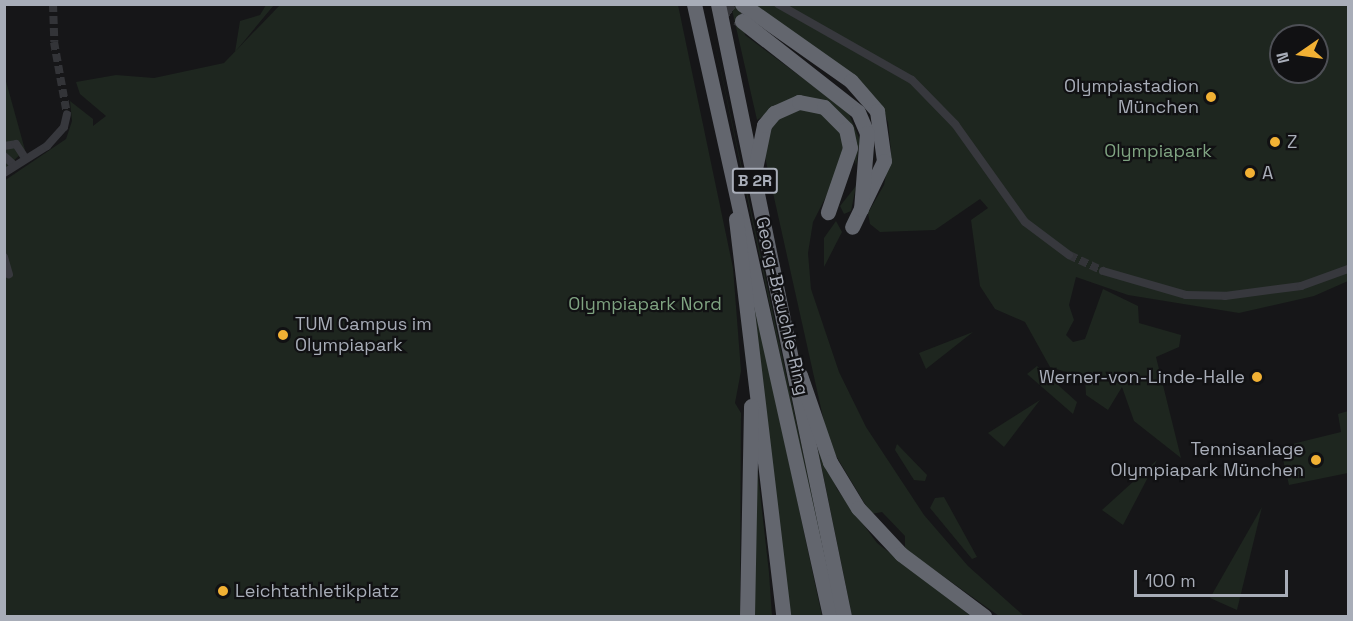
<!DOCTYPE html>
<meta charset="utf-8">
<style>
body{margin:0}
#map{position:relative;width:1353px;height:621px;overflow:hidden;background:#161618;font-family:"Space Grotesk",sans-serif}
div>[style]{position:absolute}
.green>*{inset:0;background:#1e261f}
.street-tunnel>*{height:8px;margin-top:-4px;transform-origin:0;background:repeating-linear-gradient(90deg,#333438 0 8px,transparent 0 12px)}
.highway-tunnel>*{height:15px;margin-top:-7.5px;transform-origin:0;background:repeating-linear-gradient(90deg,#333438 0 15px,transparent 0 23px)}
.street>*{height:8px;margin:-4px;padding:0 4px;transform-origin:4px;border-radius:4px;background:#37383d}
.highway>*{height:15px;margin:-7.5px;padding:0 7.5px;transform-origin:7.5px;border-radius:7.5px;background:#63666e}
.dots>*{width:16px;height:16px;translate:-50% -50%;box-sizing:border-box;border:3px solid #111113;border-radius:50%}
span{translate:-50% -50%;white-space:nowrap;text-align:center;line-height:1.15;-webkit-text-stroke:4.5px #111113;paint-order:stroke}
.shield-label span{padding:2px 4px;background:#111113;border:2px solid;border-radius:4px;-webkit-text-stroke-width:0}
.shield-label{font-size:16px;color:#a8adb8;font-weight:700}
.poi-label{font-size:18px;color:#a8adb8}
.right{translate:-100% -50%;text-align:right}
.left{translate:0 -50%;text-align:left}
.park-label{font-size:18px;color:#7fa381}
.street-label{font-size:18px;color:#a8adb8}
.frame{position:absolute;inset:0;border:6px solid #a8adb8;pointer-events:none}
.north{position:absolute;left:1269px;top:24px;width:60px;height:60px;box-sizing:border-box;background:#111113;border:2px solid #4d4f55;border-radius:50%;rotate:257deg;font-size:16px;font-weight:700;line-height:24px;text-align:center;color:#a8adb8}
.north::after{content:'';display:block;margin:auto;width:21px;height:27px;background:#f2b134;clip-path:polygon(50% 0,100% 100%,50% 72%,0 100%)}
.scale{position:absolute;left:1134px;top:570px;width:154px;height:27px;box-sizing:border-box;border:3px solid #a8adb8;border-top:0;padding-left:8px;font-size:18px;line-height:21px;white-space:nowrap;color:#a8adb8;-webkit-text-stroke:4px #111113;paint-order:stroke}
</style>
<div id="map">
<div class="green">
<i style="clip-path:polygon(266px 5px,274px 5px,235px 52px,240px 21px,260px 15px)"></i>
<i style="clip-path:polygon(280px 5px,678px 5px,733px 268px,741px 371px,735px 403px,741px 413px,740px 616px,5px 616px,4px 181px,66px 139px,72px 121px,70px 101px,93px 119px,93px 126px,106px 116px,80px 94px,76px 82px,116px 75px,154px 78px,224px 63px)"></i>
<i style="clip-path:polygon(731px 5px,740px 8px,745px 35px,848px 112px,860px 140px,856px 166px,847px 120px,832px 106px,791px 99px,757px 120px)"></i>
<i style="clip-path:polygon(evenodd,754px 5px,1348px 5px,1348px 281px,1314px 296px,1239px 313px,1128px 295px,1076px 277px,1069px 305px,1074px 320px,1066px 335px,1073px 342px,1085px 339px,1103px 289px,1138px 306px,1139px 323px,1181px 335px,1179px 347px,1156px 357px,1181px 458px,1134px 421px,1122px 387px,1108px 410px,1086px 395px,1085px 378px,1050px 367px,1025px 322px,995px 309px,980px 286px,971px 220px,988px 208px,980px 199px,935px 230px,880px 232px,870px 224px,868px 213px,884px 185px,891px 151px,888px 122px,874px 96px,754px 5px,1281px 36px,1317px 36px,1317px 72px,1281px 72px,1281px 36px)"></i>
<i style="clip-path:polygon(708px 10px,838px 616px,835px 616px)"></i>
<i style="clip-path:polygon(4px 74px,25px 150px,5px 169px,4px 169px)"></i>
<i style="clip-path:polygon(794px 108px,827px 113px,845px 140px,837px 175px,813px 222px,808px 253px,811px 289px,839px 372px,866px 427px,924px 515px,968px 566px,1024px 616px,999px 616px,905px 549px,905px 536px,882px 512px,871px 514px,829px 444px,763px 148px,775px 120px)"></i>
<i style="clip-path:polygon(856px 186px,851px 211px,844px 214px,840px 206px)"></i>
<i style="clip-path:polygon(836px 221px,842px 232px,824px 267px,824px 238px)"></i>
<i style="clip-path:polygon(747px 267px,822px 616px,790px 616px)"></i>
<i style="clip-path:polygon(973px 332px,926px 369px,919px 353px)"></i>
<i style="clip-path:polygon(1037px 366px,1077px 402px,1073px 414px,1027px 374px)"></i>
<i style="clip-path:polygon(1040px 400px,1004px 447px,988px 433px)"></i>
<i style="clip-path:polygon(1348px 411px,1348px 473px,1289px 485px,1280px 447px,1341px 432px,1338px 414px)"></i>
<i style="clip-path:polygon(816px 440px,837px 489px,877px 543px,971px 616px,852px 616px)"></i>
<i style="clip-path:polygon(897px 444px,927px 475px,925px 481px,914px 480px,895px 450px)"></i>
<i style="clip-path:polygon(755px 448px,769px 573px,772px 616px,751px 616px)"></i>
<i style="clip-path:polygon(1157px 460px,1123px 525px,1102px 510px)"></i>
<i style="clip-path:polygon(944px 497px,977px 557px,972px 559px,930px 508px,935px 498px)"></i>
<i style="clip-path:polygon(1262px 507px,1237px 610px,1210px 598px)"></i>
</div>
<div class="street-tunnel">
<i style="left:53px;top:4px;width:38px;rotate:88deg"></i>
<i style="left:54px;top:42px;width:73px;rotate:79.8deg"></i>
<i style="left:1069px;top:255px;width:38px;rotate:25deg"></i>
</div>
<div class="highway-tunnel">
<i style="left:719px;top:4px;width:29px;rotate:36deg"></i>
</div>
<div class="street">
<i style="left:778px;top:4px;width:154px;rotate:29.6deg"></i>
<i style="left:912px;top:80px;width:62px;rotate:45.7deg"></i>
<i style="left:955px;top:124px;width:120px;rotate:54.5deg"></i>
<i style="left:1025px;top:222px;width:55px;rotate:36.9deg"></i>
<i style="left:4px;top:146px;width:12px;rotate:-9deg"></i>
<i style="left:16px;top:144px;width:17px;rotate:57deg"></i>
<i style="left:4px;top:156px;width:13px;rotate:42deg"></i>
<i style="left:4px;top:173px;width:51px;rotate:-32.1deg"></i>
<i style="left:47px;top:146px;width:25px;rotate:-48deg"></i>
<i style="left:64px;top:127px;width:13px;rotate:-77deg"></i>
<i style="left:4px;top:257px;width:18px;rotate:74deg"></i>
<i style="left:1103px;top:271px;width:86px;rotate:16.1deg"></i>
<i style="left:1186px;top:295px;width:39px;rotate:1deg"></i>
<i style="left:1225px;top:296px;width:77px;rotate:-7.5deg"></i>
<i style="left:1301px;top:286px;width:50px;rotate:-19.9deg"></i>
</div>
<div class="highway">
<i style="left:694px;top:4px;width:627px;rotate:77.47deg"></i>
<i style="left:718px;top:4px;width:625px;rotate:78.37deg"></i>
<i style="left:742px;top:4px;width:133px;rotate:35.2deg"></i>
<i style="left:851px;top:81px;width:40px;rotate:49deg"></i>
<i style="left:877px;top:111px;width:50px;rotate:82deg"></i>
<i style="left:884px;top:161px;width:73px;rotate:115.9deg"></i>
<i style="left:742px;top:21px;width:147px;rotate:38.1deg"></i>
<i style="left:858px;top:112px;width:23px;rotate:67deg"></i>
<i style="left:867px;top:133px;width:76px;rotate:94.5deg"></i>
<i style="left:755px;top:169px;width:45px;rotate:-78.4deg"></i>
<i style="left:764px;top:125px;width:16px;rotate:-50deg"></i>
<i style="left:774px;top:113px;width:27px;rotate:-24deg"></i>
<i style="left:799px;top:102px;width:25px;rotate:11deg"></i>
<i style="left:824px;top:107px;width:31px;rotate:45deg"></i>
<i style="left:846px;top:129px;width:19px;rotate:78deg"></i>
<i style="left:850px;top:148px;width:68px;rotate:109deg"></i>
<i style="left:736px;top:219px;width:400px;rotate:83.2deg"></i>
<i style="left:800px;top:375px;width:92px;rotate:71deg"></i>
<i style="left:830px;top:462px;width:54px;rotate:58.7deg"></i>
<i style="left:858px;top:508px;width:63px;rotate:46.9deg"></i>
<i style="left:901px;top:554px;width:104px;rotate:36.8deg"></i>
<i style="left:747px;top:616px;width:210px;rotate:-88.9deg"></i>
</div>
<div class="dots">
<i style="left:1211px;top:97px;background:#f2b134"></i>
<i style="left:1275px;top:142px;background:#f2b134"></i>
<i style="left:1250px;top:173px;background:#f2b134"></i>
<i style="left:283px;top:335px;background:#f2b134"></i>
<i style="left:1257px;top:377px;background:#f2b134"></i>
<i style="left:1316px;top:460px;background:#f2b134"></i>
<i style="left:223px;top:591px;background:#f2b134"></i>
</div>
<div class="shield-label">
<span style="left:755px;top:181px">B 2R</span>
</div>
<div class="poi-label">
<span class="right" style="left:1199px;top:97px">Olympiastadion<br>München</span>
<span class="left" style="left:1287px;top:142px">Z</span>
<span class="left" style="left:1262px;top:173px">A</span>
<span class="left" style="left:295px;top:335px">TUM Campus im<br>Olympiapark</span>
<span class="right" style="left:1245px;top:377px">Werner-von-Linde-Halle</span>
<span class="right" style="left:1304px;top:460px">Tennisanlage<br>Olympiapark München</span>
<span class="left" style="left:235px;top:591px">Leichtathletikplatz</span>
</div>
<div class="park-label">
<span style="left:1158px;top:151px">Olympiapark</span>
<span style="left:645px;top:304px">Olympiapark Nord</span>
</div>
<div class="street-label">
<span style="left:782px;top:306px;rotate:77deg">Georg-Brauchle-Ring</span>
</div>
<div class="frame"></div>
<div class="north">N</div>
<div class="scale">100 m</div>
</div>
